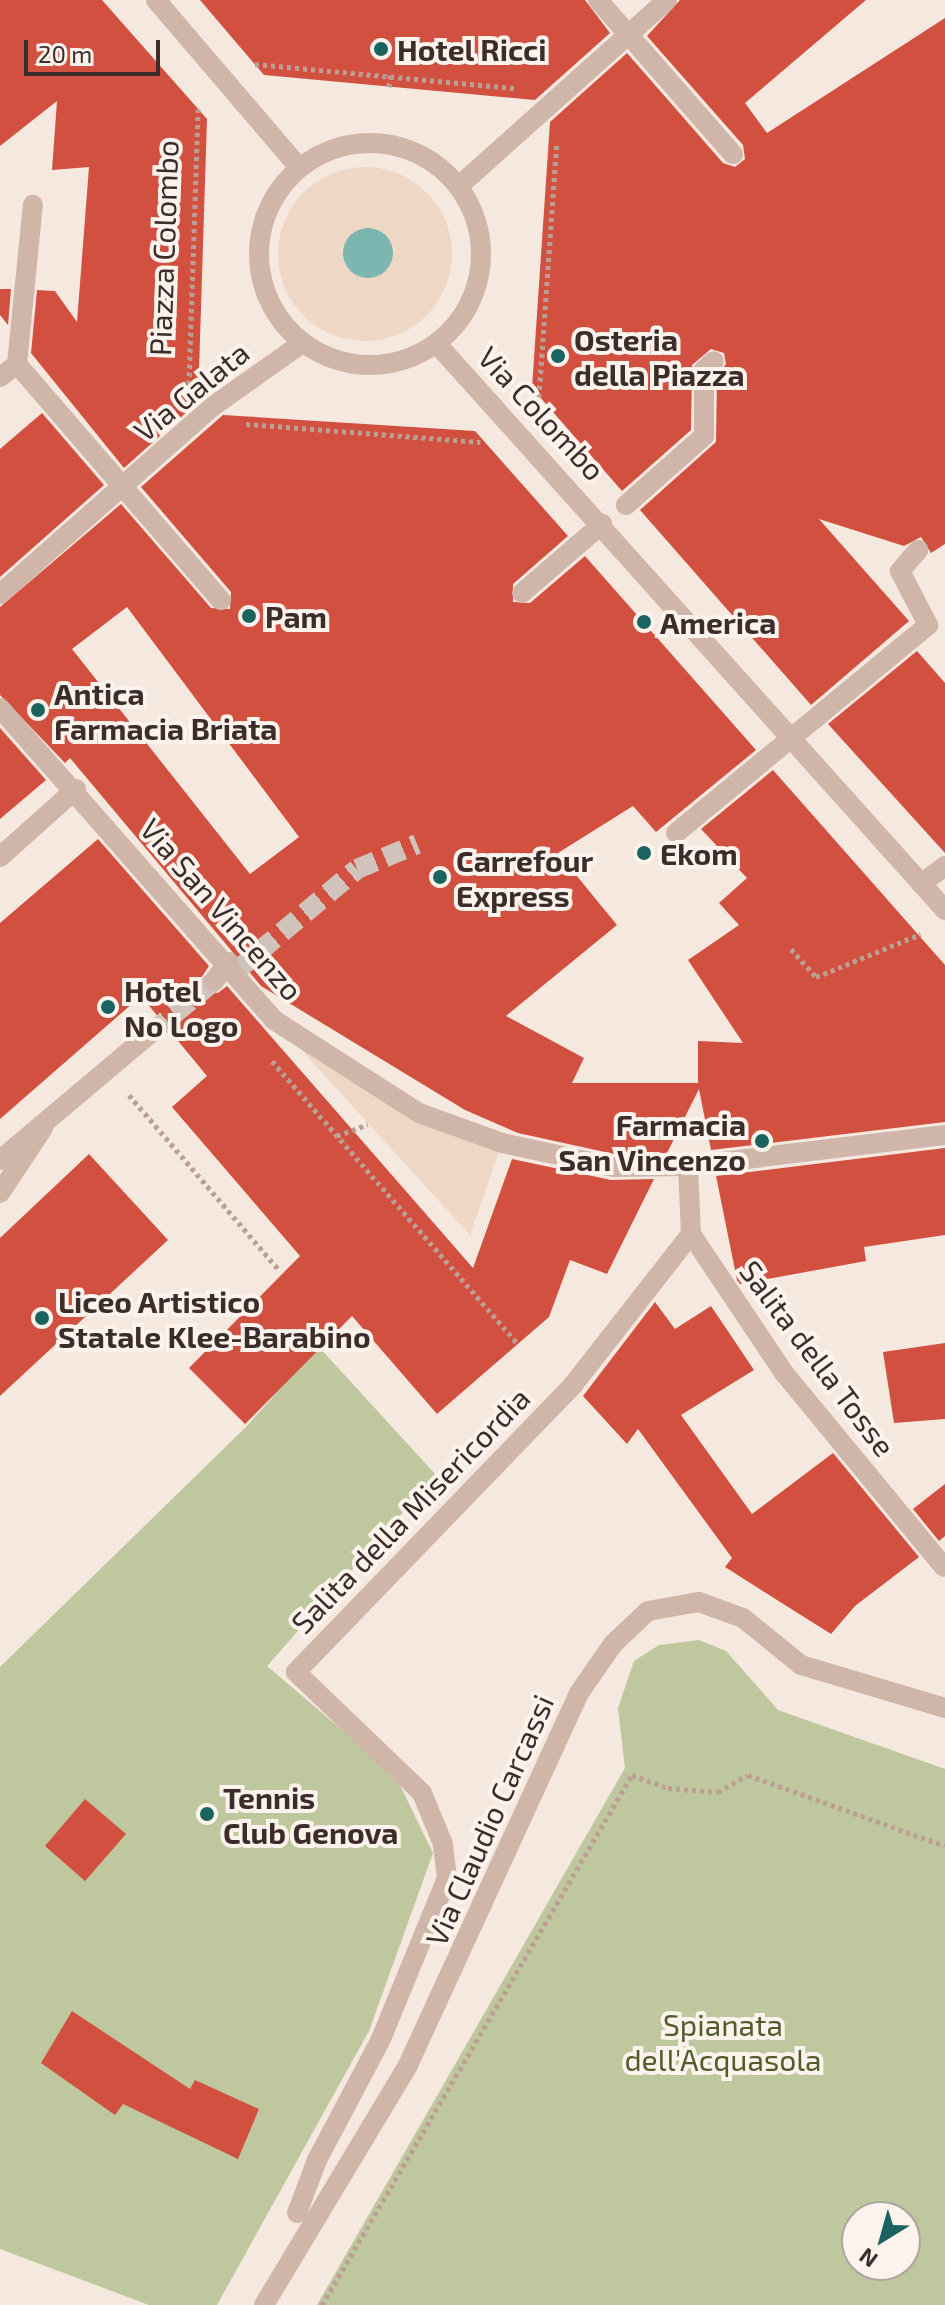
<!DOCTYPE html>
<style>
body{margin:0}
#map{position:relative;width:945px;height:2305px;overflow:hidden;background:#f5e8df;font-family:"Exo 2",sans-serif}
div>[style]{position:absolute}
.green>*{inset:0;background:#bec79d}
.plaza>*{inset:0;background:#efd7c5}
.round{border-radius:50%}
.water>*{inset:0;background:#7bb6b1}
.building>*{inset:0;background:#d25040}
.minor-tunnel>*{height:20px;margin-top:-10px;transform-origin:0;background:repeating-linear-gradient(90deg,#d0c3bb 0 20px,transparent 0 30px)}
.path>*{height:5px;margin-top:-2.5px;transform-origin:0;background:repeating-linear-gradient(90deg,#bc9f93 0 4px,transparent 0 8px)}
.minor>*{height:20px;margin:-10px;padding:0 10px;transform-origin:10px;border-radius:10px;background:#d0b5a9}
.minor>.ring{margin:-10px;padding:0;box-sizing:content-box;background:none;border:20px solid #d0b5a9;border-radius:50%}
.dots>*{width:22px;height:22px;translate:-50% -50%;box-sizing:border-box;border:4px solid #fcf3ed;border-radius:50%}
span{translate:-50% -50%;white-space:nowrap;text-align:center;line-height:1.15;-webkit-text-stroke:8px #fcf3ed;paint-order:stroke}
.poi-label{font-size:30px;color:#3c2d2a;font-weight:700}
.left{translate:0 -50%;text-align:left}
.right{translate:-100% -50%;text-align:right}
.street-label{font-size:30px;color:#3c2d2a}
.park-label{font-size:30px;color:#515d2a}
.north{position:absolute;left:841px;top:2201px;width:80px;height:80px;box-sizing:border-box;background:#fcf3ed;border:2px solid #afa49f;border-radius:50%;rotate:217deg;font-size:22px;font-weight:700;line-height:32px;text-align:center;color:#3c2d2a}
.north::after{content:'';display:block;margin:auto;width:28px;height:36px;background:#1a635e;clip-path:polygon(50% 0,100% 100%,50% 72%,0 100%)}
.scale{position:absolute;left:24px;top:40px;width:136px;height:36px;box-sizing:border-box;border:4px solid #3c2d2a;border-top:0;padding-left:10px;font-size:24px;line-height:28px;white-space:nowrap;color:#3c2d2a;-webkit-text-stroke:6px #fcf3ed;paint-order:stroke}
</style>
<div id="map">
<div class="green">
<i style="clip-path:polygon(318px 1346px,436px 1475px,267px 1666px,395px 1775px,433px 1853px,369px 2031px,217px 2305px,149px 2305px,0 2249px,0 1667px,248px 1425px)"></i>
<i style="clip-path:polygon(evenodd,699px 1640px,726px 1651px,778px 1710px,945px 1769px,945px 2305px,317px 2305px,625px 1768px,618px 1708px,634px 1661px,659px 1645px,699px 1640px,857px 2217px,905px 2217px,905px 2265px,857px 2265px,857px 2217px)"></i>
</div>
<div class="plaza">
<i class="round" style="left:278px;top:167px;width:174px;height:174px"></i>
<i style="clip-path:polygon(274px 1020px,419px 1113px,502px 1143px,470px 1235px)"></i>
</div>
<div class="water">
<i class="round" style="left:343px;top:228px;width:50px;height:50px"></i>
</div>
<div class="building">
<i style="clip-path:polygon(0 0,102px 0,207px 119px,198px 402px,124px 468px,31px 353px,37px 290px,55px 291px,77px 322px,89px 167px,52px 170px,57px 101px,0 146px)"></i>
<i style="clip-path:polygon(200px 0,585px 0,610px 33px,535px 100px,264px 75px)"></i>
<i style="clip-path:polygon(680px 0,866px 0,745px 103px,767px 133px,945px 18px,945px 544px,931px 553px,921px 537px,904px 546px,819px 519px,909px 621px,811px 705px,640px 510px,716px 442px,717px 376px,726px 364px,724px 353px,711px 349px,692px 365px,691px 430px,622px 491px,532px 388px,550px 122px,627px 53px,723px 163px,735px 167px,745px 159px,743px 145px,647px 36px)"></i>
<i style="clip-path:polygon(0 289px,11px 289px,8px 325px,0 315px)"></i>
<i style="clip-path:polygon(42px 413px,104px 485px,0 577px,0 449px)"></i>
<i style="clip-path:polygon(evenodd,223px 415px,475px 431px,568px 536px,513px 584px,513px 602px,530px 603px,585px 556px,756px 750px,656px 832px,633px 806px,558px 853px,617px 925px,506px 1016px,584px 1058px,572px 1083px,698px 1083px,698px 1041px,743px 1043px,688px 960px,739px 925px,719px 903px,747px 878px,701px 829px,773px 770px,945px 965px,945px 1122px,711px 1150px,699px 1089px,667px 1153px,614px 1154px,518px 1133px,465px 1110px,261px 986px,70px 758px,65px 763px,0 695px,0 607px,121px 504px,211px 608px,230px 609px,231px 592px,141px 487px,223px 415px,127px 607px,299px 837px,250px 874px,72px 649px,127px 607px)"></i>
<i style="clip-path:polygon(917px 651px,945px 683px,945px 853px,828px 724px)"></i>
<i style="clip-path:polygon(0 728px,46px 780px,0 819px)"></i>
<i style="clip-path:polygon(98px 839px,209px 966px,201px 978px,205px 991px,218px 993px,227px 986px,473px 1268px,512px 1159px,611px 1180px,654px 1179px,607px 1274px,570px 1260px,549px 1317px,437px 1414px,352px 1316px,245px 1424px,189px 1368px,300px 1256px,172px 1107px,207px 1076px,141px 996px,0 1119px,0 923px)"></i>
<i style="clip-path:polygon(945px 1148px,945px 1235px,864px 1247px,866px 1261px,740px 1284px,737px 1280px,716px 1176px)"></i>
<i style="clip-path:polygon(89px 1154px,168px 1240px,0 1396px,0 1238px)"></i>
<i style="clip-path:polygon(655px 1302px,675px 1329px,711px 1306px,754px 1370px,681px 1415px,752px 1514px,833px 1453px,919px 1557px,855px 1606px,831px 1634px,725px 1567px,732px 1558px,638px 1429px,627px 1444px,583px 1396px)"></i>
<i style="clip-path:polygon(945px 1343px,945px 1419px,894px 1423px,883px 1352px)"></i>
<i style="clip-path:polygon(945px 1484px,945px 1536px,939px 1541px,913px 1509px)"></i>
<i style="clip-path:polygon(85px 1799px,126px 1834px,85px 1881px,45px 1846px)"></i>
<i style="clip-path:polygon(72px 2011px,190px 2089px,195px 2080px,259px 2109px,238px 2159px,123px 2104px,115px 2115px,41px 2063px)"></i>
</div>
<div class="minor-tunnel">
<i style="left:236px;top:971px;width:158px;rotate:-40.1deg"></i>
<i style="left:357px;top:869px;width:65px;rotate:-22.6deg"></i>
<i style="left:151px;top:1033px;width:82px;rotate:-39.5deg"></i>
</div>
<div class="path">
<i style="left:255px;top:64px;width:262px;rotate:5.3deg"></i>
<i style="left:389px;top:87px;width:12px;rotate:-85deg"></i>
<i style="left:189px;top:384px;width:275px;rotate:-88.1deg"></i>
<i style="left:539px;top:397px;width:256px;rotate:-86deg"></i>
<i style="left:246px;top:424px;width:235px;rotate:4.4deg"></i>
<i style="left:791px;top:949px;width:38px;rotate:48deg"></i>
<i style="left:816px;top:977px;width:113px;rotate:-22.3deg"></i>
<i style="left:272px;top:1061px;width:375px;rotate:49deg"></i>
<i style="left:129px;top:1095px;width:230px;rotate:49.4deg"></i>
<i style="left:337px;top:1136px;width:33px;rotate:-21deg"></i>
<i style="left:322px;top:2305px;width:614px;rotate:-59.68deg"></i>
<i style="left:632px;top:1775px;width:38px;rotate:20deg"></i>
<i style="left:668px;top:1788px;width:50px;rotate:4.6deg"></i>
<i style="left:718px;top:1792px;width:34px;rotate:-30deg"></i>
<i style="left:748px;top:1775px;width:209px;rotate:19.8deg"></i>
</div>
<div class="minor">
<i style="left:156px;top:0;width:217px;rotate:49.5deg"></i>
<i style="left:598px;top:0;width:205px;rotate:48.8deg"></i>
<i class="ring" style="left:259px;top:143px;width:202px;height:202px"></i>
<i style="left:459px;top:186px;width:279px;rotate:-41.8deg"></i>
<i style="left:437px;top:344px;width:761px;rotate:48.09deg"></i>
<i style="left:17px;top:364px;width:312px;rotate:49.2deg"></i>
<i style="left:0;top:377px;width:21px;rotate:-37deg"></i>
<i style="left:17px;top:364px;width:160px;rotate:-84.3deg"></i>
<i style="left:626px;top:505px;width:104px;rotate:-41.5deg"></i>
<i style="left:704px;top:436px;width:66px;rotate:-90deg"></i>
<i style="left:704px;top:370px;width:13px;rotate:-42deg"></i>
<i style="left:522px;top:593px;width:106px;rotate:-40.8deg"></i>
<i style="left:0;top:594px;width:283px;rotate:-41.4deg"></i>
<i style="left:212px;top:407px;width:110px;rotate:-35.4deg"></i>
<i style="left:0;top:708px;width:415px;rotate:48.7deg"></i>
<i style="left:274px;top:1020px;width:172px;rotate:32.7deg"></i>
<i style="left:419px;top:1113px;width:88px;rotate:19.9deg"></i>
<i style="left:502px;top:1143px;width:114px;rotate:12.2deg"></i>
<i style="left:613px;top:1167px;width:75px;rotate:-0.8deg"></i>
<i style="left:688px;top:1166px;width:259px;rotate:-6.9deg"></i>
<i style="left:676px;top:833px;width:327px;rotate:-39.5deg"></i>
<i style="left:928px;top:625px;width:61px;rotate:-117.4deg"></i>
<i style="left:900px;top:571px;width:28px;rotate:-49deg"></i>
<i style="left:0;top:857px;width:102px;rotate:-41.8deg"></i>
<i style="left:921px;top:884px;width:30px;rotate:-37deg"></i>
<i style="left:214px;top:981px;width:24px;rotate:-52deg"></i>
<i style="left:0;top:1160px;width:197px;rotate:-40.1deg"></i>
<i style="left:688px;top:1166px;width:68px;rotate:87.5deg"></i>
<i style="left:691px;top:1234px;width:167px;rotate:56.2deg"></i>
<i style="left:784px;top:1373px;width:251px;rotate:50.5deg"></i>
<i style="left:0;top:1193px;width:78px;rotate:-56.5deg"></i>
<i style="left:297px;top:2213px;width:57px;rotate:-69.3deg"></i>
<i style="left:317px;top:2160px;width:137px;rotate:-62.1deg"></i>
<i style="left:381px;top:2039px;width:174px;rotate:-67.7deg"></i>
<i style="left:447px;top:1878px;width:34px;rotate:-97deg"></i>
<i style="left:443px;top:1844px;width:55px;rotate:-112.4deg"></i>
<i style="left:422px;top:1793px;width:175px;rotate:-136.2deg"></i>
<i style="left:296px;top:1672px;width:399px;rotate:-46deg"></i>
<i style="left:573px;top:1385px;width:192px;rotate:-52deg"></i>
<i style="left:264px;top:2305px;width:280px;rotate:-59deg"></i>
<i style="left:408px;top:2065px;width:409px;rotate:-65.3deg"></i>
<i style="left:579px;top:1693px;width:60px;rotate:-55.2deg"></i>
<i style="left:613px;top:1644px;width:48px;rotate:-43.3deg"></i>
<i style="left:648px;top:1611px;width:52px;rotate:-10deg"></i>
<i style="left:699px;top:1602px;width:47px;rotate:20deg"></i>
<i style="left:743px;top:1618px;width:75px;rotate:39deg"></i>
<i style="left:801px;top:1665px;width:150px;rotate:16.6deg"></i>
</div>
<div class="dots">
<i style="left:381px;top:49px;background:#1a635e"></i>
<i style="left:558px;top:356px;background:#1a635e"></i>
<i style="left:249px;top:616px;background:#1a635e"></i>
<i style="left:644px;top:622px;background:#1a635e"></i>
<i style="left:38px;top:710px;background:#1a635e"></i>
<i style="left:644px;top:853px;background:#1a635e"></i>
<i style="left:440px;top:877px;background:#1a635e"></i>
<i style="left:108px;top:1007px;background:#1a635e"></i>
<i style="left:762px;top:1141px;background:#1a635e"></i>
<i style="left:42px;top:1318px;background:#1a635e"></i>
<i style="left:207px;top:1814px;background:#1a635e"></i>
</div>
<div class="poi-label">
<span class="left" style="left:397px;top:49px">Hotel Ricci</span>
<span class="left" style="left:574px;top:356px">Osteria<br>della Piazza</span>
<span class="left" style="left:265px;top:616px">Pam</span>
<span class="left" style="left:660px;top:622px">America</span>
<span class="left" style="left:54px;top:710px">Antica<br>Farmacia Briata</span>
<span class="left" style="left:660px;top:853px">Ekom</span>
<span class="left" style="left:456px;top:877px">Carrefour<br>Express</span>
<span class="left" style="left:124px;top:1007px">Hotel<br>No Logo</span>
<span class="right" style="left:746px;top:1141px">Farmacia<br>San Vincenzo</span>
<span class="left" style="left:58px;top:1318px">Liceo Artistico<br>Statale Klee-Barabino</span>
<span class="left" style="left:223px;top:1814px">Tennis<br>Club Genova</span>
</div>
<div class="street-label">
<span style="left:163px;top:248px;rotate:-88deg">Piazza Colombo</span>
<span style="left:191px;top:391px;rotate:-39deg">Via Galata</span>
<span style="left:542px;top:413px;rotate:47deg">Via Colombo</span>
<span style="left:222px;top:909px;rotate:49deg">Via San Vincenzo</span>
<span style="left:818px;top:1358px;rotate:53deg">Salita della Tosse</span>
<span style="left:410px;top:1510px;rotate:-46deg">Salita della Misericordia</span>
<span style="left:489px;top:1820px;rotate:-66deg">Via Claudio Carcassi</span>
</div>
<div class="park-label">
<span style="left:723px;top:2041px">Spianata<br>dell'Acquasola</span>
</div>
<div class="north">N</div>
<div class="scale">20 m</div>
</div>
